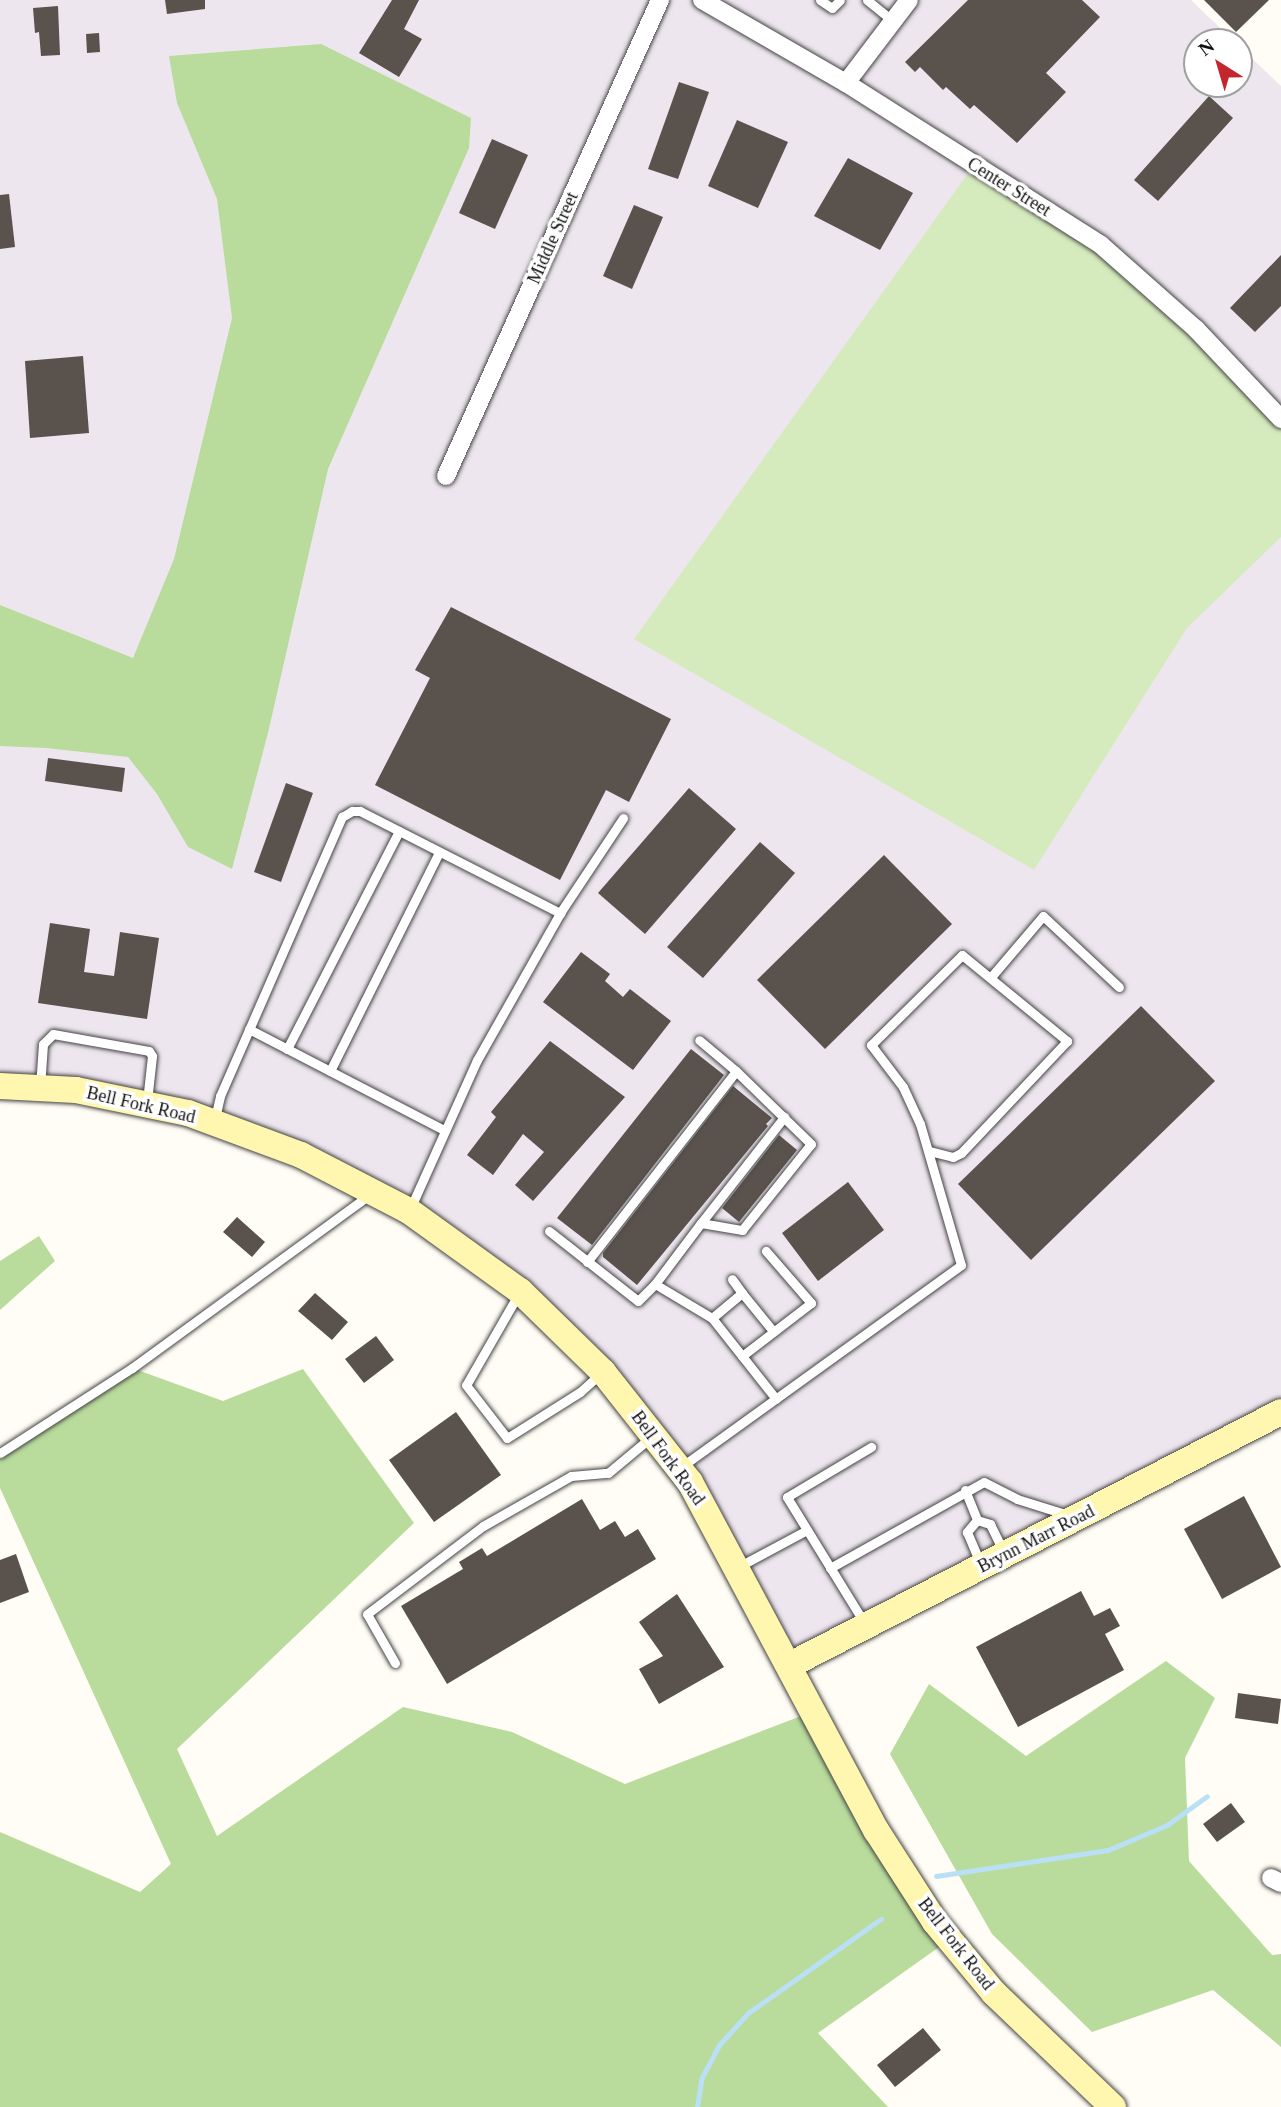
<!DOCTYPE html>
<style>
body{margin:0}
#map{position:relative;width:1281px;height:2107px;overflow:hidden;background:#fffdf5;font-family:Georgia,serif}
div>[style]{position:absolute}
.industrial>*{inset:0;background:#eee6ef}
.green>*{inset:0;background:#d5ebbd}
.forest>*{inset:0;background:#b9dc9c}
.stream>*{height:5px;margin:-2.5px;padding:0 2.5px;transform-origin:2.5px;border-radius:2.5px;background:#b9e0f7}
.building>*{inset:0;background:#5a524d}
.roads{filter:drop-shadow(0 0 2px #444) drop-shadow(0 0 2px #444)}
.lane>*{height:9px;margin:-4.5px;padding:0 4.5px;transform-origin:4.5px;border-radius:4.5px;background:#fff}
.street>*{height:18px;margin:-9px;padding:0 9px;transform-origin:9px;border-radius:9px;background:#fff}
.secondary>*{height:26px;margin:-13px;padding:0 13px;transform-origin:13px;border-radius:13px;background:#fff6b0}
span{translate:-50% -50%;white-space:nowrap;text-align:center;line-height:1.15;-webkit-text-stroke:7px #fff;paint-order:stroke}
.street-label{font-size:18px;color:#111}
.north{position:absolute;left:1183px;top:28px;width:70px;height:70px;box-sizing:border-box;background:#fff;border:2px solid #a0a0a0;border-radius:50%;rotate:323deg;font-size:19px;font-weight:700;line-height:28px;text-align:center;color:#111}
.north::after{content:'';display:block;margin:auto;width:24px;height:32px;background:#c4262e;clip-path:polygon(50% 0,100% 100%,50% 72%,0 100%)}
</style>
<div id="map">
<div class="industrial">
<i style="clip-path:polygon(0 0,1191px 0,1235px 42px,1197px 42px,1197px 84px,1239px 84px,1239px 46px,1281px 86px,1281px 1412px,790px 1665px,690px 1482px,603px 1372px,409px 1211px,188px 1113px,0 1086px)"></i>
</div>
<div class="green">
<i style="clip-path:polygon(974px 165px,1101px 245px,1281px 419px,1281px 537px,1187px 628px,1034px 870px,634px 639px)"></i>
</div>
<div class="forest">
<i style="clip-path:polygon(321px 44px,471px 118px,469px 148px,328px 469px,268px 733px,232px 869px,188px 847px,157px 794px,128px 757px,46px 748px,0 746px,0 605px,133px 658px,174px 559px,232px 318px,217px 199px,177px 103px,169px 56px)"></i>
<i style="clip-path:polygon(39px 1236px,55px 1261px,0 1310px,0 1261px)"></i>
<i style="clip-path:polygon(132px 1368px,223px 1401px,303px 1369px,414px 1523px,177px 1749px,217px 1836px,403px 1707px,512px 1732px,625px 1784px,814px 1711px,949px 1940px,818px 2033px,888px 2107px,0 2107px,0 1832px,140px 1892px,171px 1864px,0 1488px,0 1453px)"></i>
<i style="clip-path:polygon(1166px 1661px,1215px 1698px,1185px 1758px,1189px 1861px,1272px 1955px,1281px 1954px,1281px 2047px,1213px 1990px,1092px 2032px,992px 1934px,890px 1754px,929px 1684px,1026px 1756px)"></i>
</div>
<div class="stream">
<i style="left:936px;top:1876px;width:174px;rotate:-8.6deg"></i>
<i style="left:1108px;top:1850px;width:64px;rotate:-23deg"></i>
<i style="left:1167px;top:1825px;width:49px;rotate:-35.9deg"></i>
<i style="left:697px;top:2107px;width:30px;rotate:-81deg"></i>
<i style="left:702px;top:2077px;width:36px;rotate:-62deg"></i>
<i style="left:719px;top:2045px;width:43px;rotate:-47.8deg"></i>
<i style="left:748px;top:2013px;width:163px;rotate:-35.3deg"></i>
</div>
<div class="building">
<i style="clip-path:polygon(165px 0,205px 0,205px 9px,167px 14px)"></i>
<i style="clip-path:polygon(392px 0,419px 0,404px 29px,422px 39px,399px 77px,359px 53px)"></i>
<i style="clip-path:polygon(968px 0,1082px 0,1100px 17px,1046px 73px,1066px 92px,1017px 143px,974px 105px,970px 109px,946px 87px,943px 90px,920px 67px,915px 72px,905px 62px)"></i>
<i style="clip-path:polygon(1204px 0,1269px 0,1236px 32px)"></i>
<i style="clip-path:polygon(58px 6px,60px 55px,41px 56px,39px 32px,35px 33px,33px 8px)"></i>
<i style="clip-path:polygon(99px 33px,100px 52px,87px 53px,86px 34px)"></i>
<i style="clip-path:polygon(679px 82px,709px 92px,678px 179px,648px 169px)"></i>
<i style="clip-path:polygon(1209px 96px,1233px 118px,1158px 201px,1134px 180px)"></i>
<i style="clip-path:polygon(737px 120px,788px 142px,758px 208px,708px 186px)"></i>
<i style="clip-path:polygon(492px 139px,528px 155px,495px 229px,459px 213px)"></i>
<i style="clip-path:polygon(848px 158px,913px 193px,880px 250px,814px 216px)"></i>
<i style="clip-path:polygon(9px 194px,15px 247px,0 249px,0 195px)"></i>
<i style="clip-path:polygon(634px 205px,663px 217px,632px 289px,603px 276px)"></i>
<i style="clip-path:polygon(1281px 255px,1281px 306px,1255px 332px,1230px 308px)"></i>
<i style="clip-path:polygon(83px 356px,89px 433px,30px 438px,25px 361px)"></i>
<i style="clip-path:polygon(451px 607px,671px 719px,629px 802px,606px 790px,560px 880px,375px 785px,430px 678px,415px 670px)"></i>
<i style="clip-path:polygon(48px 758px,125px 768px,122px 792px,45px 781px)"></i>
<i style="clip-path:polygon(286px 783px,313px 793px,281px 882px,254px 872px)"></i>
<i style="clip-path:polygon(689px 788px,736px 829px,645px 934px,598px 893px)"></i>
<i style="clip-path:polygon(760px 842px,795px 873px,703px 978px,667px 947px)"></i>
<i style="clip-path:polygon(884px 855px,952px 924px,825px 1049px,757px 980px)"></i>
<i style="clip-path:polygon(50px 923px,90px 929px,84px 972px,114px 976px,120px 932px,159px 938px,147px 1019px,38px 1003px)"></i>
<i style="clip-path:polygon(581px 952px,610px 974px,605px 981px,623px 997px,630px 989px,671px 1021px,633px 1070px,543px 1002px)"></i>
<i style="clip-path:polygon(1141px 1006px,1215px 1081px,1031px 1260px,958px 1184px)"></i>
<i style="clip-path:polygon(550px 1041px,625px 1097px,533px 1201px,515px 1185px,544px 1152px,523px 1134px,493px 1175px,467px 1155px,496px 1117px,491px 1112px)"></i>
<i style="clip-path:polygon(691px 1049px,724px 1075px,592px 1245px,557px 1218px)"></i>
<i style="clip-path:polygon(733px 1086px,772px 1118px,766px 1124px,768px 1126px,637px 1285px,603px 1257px,603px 1253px)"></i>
<i style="clip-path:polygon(779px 1135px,797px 1150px,739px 1222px,722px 1208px)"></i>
<i style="clip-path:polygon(848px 1182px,884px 1230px,818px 1281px,782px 1233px)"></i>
<i style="clip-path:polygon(237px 1217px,265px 1242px,252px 1257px,223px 1232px)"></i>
<i style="clip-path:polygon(315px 1293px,348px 1322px,332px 1340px,298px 1311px)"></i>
<i style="clip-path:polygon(376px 1336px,394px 1360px,364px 1383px,345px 1359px)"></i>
<i style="clip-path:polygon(456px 1412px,501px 1475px,434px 1522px,389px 1460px)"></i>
<i style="clip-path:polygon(1244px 1496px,1281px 1567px,1222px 1599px,1184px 1529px)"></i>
<i style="clip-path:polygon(582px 1499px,600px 1530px,615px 1521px,625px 1537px,638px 1529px,656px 1559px,447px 1684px,401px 1606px,463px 1569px,459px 1562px,482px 1548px,487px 1556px)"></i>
<i style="clip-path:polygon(16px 1554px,29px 1592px,0 1603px,0 1560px)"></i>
<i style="clip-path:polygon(1081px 1591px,1094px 1616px,1110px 1608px,1120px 1626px,1105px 1634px,1124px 1670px,1018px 1727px,976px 1647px)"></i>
<i style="clip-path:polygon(677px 1594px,724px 1667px,659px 1704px,639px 1669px,663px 1656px,639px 1622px)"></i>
<i style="clip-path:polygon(1238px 1693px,1281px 1699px,1278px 1724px,1235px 1718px)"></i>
<i style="clip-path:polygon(1231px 1803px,1245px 1822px,1217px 1842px,1203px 1824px)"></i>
<i style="clip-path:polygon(923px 2028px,941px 2050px,895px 2087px,877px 2065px)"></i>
</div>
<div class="roads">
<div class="lane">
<i style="left:820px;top:0;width:14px;rotate:34deg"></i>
<i style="left:832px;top:8px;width:11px;rotate:-45deg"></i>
<i style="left:867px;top:0;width:33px;rotate:39deg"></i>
<i style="left:991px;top:977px;width:80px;rotate:-49.6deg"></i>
<i style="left:1043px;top:916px;width:104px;rotate:43.1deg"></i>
<i style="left:249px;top:1029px;width:220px;rotate:27.4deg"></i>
<i style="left:287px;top:1049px;width:245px;rotate:-62.8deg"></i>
<i style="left:330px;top:1071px;width:245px;rotate:-63.5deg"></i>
<i style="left:40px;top:1087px;width:43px;rotate:-86deg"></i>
<i style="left:43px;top:1044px;width:14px;rotate:-45deg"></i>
<i style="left:53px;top:1034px;width:97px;rotate:10deg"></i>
<i style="left:149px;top:1051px;width:6px;rotate:59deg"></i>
<i style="left:152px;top:1056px;width:45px;rotate:96.3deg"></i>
<i style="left:215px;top:1118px;width:23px;rotate:-77deg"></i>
<i style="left:220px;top:1096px;width:305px;rotate:-66.4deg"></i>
<i style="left:342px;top:817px;width:12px;rotate:-31deg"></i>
<i style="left:352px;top:811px;width:8px"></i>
<i style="left:360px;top:811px;width:225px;rotate:27deg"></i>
<i style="left:410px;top:1209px;width:163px;rotate:-65.8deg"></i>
<i style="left:477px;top:1060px;width:169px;rotate:-60.5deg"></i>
<i style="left:560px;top:913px;width:114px;rotate:-56.4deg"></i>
<i style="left:701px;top:1223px;width:135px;rotate:-51.9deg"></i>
<i style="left:549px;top:1231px;width:113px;rotate:38.2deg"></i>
<i style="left:638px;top:1301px;width:24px;rotate:-45deg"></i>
<i style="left:655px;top:1284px;width:66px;rotate:30.8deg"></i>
<i style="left:712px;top:1318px;width:103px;rotate:51.7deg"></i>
<i style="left:587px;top:1262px;width:242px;rotate:-52deg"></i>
<i style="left:736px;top:1071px;width:48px;rotate:-140deg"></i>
<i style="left:655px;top:1284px;width:76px;rotate:-53deg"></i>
<i style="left:701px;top:1223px;width:42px;rotate:9.7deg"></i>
<i style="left:742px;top:1230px;width:110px;rotate:-51.3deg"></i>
<i style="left:811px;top:1144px;width:105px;rotate:-135.8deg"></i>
<i style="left:519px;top:1293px;width:106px;rotate:119.9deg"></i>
<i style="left:466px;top:1385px;width:67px;rotate:52.3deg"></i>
<i style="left:507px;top:1438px;width:86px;rotate:-32.2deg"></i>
<i style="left:580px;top:1392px;width:28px;rotate:-42deg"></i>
<i style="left:742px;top:1293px;width:49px;rotate:50.8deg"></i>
<i style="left:712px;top:1318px;width:39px;rotate:-40deg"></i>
<i style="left:742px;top:1293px;width:17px;rotate:-126deg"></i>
<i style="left:742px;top:1356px;width:87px;rotate:-37.5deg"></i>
<i style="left:811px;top:1303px;width:69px;rotate:-130.9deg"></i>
<i style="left:0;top:1453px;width:157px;rotate:-32.8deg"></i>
<i style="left:132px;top:1368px;width:293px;rotate:-36.1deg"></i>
<i style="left:681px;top:1467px;width:345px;rotate:-35.8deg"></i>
<i style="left:961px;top:1265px;width:147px;rotate:-106.2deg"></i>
<i style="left:920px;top:1124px;width:41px;rotate:-114.7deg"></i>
<i style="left:903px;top:1087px;width:53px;rotate:-127.3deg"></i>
<i style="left:871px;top:1045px;width:128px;rotate:-44.7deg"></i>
<i style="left:962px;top:955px;width:136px;rotate:39.3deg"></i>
<i style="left:1067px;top:1041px;width:154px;rotate:133.4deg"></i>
<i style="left:961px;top:1153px;width:9px;rotate:153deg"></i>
<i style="left:953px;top:1157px;width:25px;rotate:-166deg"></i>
<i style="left:965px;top:1490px;width:32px;rotate:68deg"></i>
<i style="left:977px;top:1520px;width:16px;rotate:130deg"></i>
<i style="left:967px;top:1532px;width:33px;rotate:67deg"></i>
<i style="left:977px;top:1520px;width:14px;rotate:17deg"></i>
<i style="left:990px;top:1524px;width:32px;rotate:64deg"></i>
<i style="left:738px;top:1567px;width:78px;rotate:-28.2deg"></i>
<i style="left:830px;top:1568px;width:176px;rotate:-29.2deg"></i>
<i style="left:984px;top:1482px;width:37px;rotate:27deg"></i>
<i style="left:1017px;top:1499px;width:53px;rotate:17.4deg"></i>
<i style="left:865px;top:1624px;width:149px;rotate:-121.6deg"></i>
<i style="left:787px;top:1497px;width:98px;rotate:-30.8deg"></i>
<i style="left:395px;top:1663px;width:56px;rotate:-119.7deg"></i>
<i style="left:367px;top:1614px;width:146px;rotate:-37.2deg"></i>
<i style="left:483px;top:1526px;width:101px;rotate:-29.6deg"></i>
<i style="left:571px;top:1476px;width:37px;rotate:-5deg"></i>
<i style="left:608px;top:1473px;width:55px;rotate:-39.8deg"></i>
</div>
<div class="street">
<i style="left:702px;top:0;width:166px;rotate:30deg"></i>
<i style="left:846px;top:83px;width:302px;rotate:32.4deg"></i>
<i style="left:1101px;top:245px;width:127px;rotate:41.5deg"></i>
<i style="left:1196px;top:329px;width:124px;rotate:46.6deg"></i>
<i style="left:846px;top:83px;width:104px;rotate:-52.8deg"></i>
<i style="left:446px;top:476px;width:522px;rotate:-65.79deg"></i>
<i style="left:1271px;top:1878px;width:11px;rotate:27deg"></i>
</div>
<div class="secondary">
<i style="left:0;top:1086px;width:76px;rotate:3deg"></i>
<i style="left:76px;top:1090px;width:114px;rotate:11.6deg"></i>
<i style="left:188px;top:1113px;width:121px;rotate:20.4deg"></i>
<i style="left:301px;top:1155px;width:122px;rotate:27.4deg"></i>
<i style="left:409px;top:1211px;width:137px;rotate:35.8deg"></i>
<i style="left:520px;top:1291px;width:116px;rotate:44.3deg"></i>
<i style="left:603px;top:1372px;width:140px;rotate:51.7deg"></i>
<i style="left:690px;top:1482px;width:395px;rotate:61.9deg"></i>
<i style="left:876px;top:1830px;width:109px;rotate:57.3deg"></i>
<i style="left:935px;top:1922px;width:92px;rotate:50.3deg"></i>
<i style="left:994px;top:1993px;width:165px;rotate:43.8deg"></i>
<i style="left:790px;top:1665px;width:552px;rotate:-27.26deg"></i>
</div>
</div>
<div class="street-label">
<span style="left:1009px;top:187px;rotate:32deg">Center Street</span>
<span style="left:553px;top:238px;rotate:-66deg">Middle Street</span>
<span style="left:141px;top:1105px;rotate:13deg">Bell Fork Road</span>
<span style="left:668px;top:1458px;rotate:54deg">Bell Fork Road</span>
<span style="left:1036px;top:1539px;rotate:-27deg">Brynn Marr Road</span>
<span style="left:956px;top:1944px;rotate:52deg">Bell Fork Road</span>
</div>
<div class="north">N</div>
</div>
